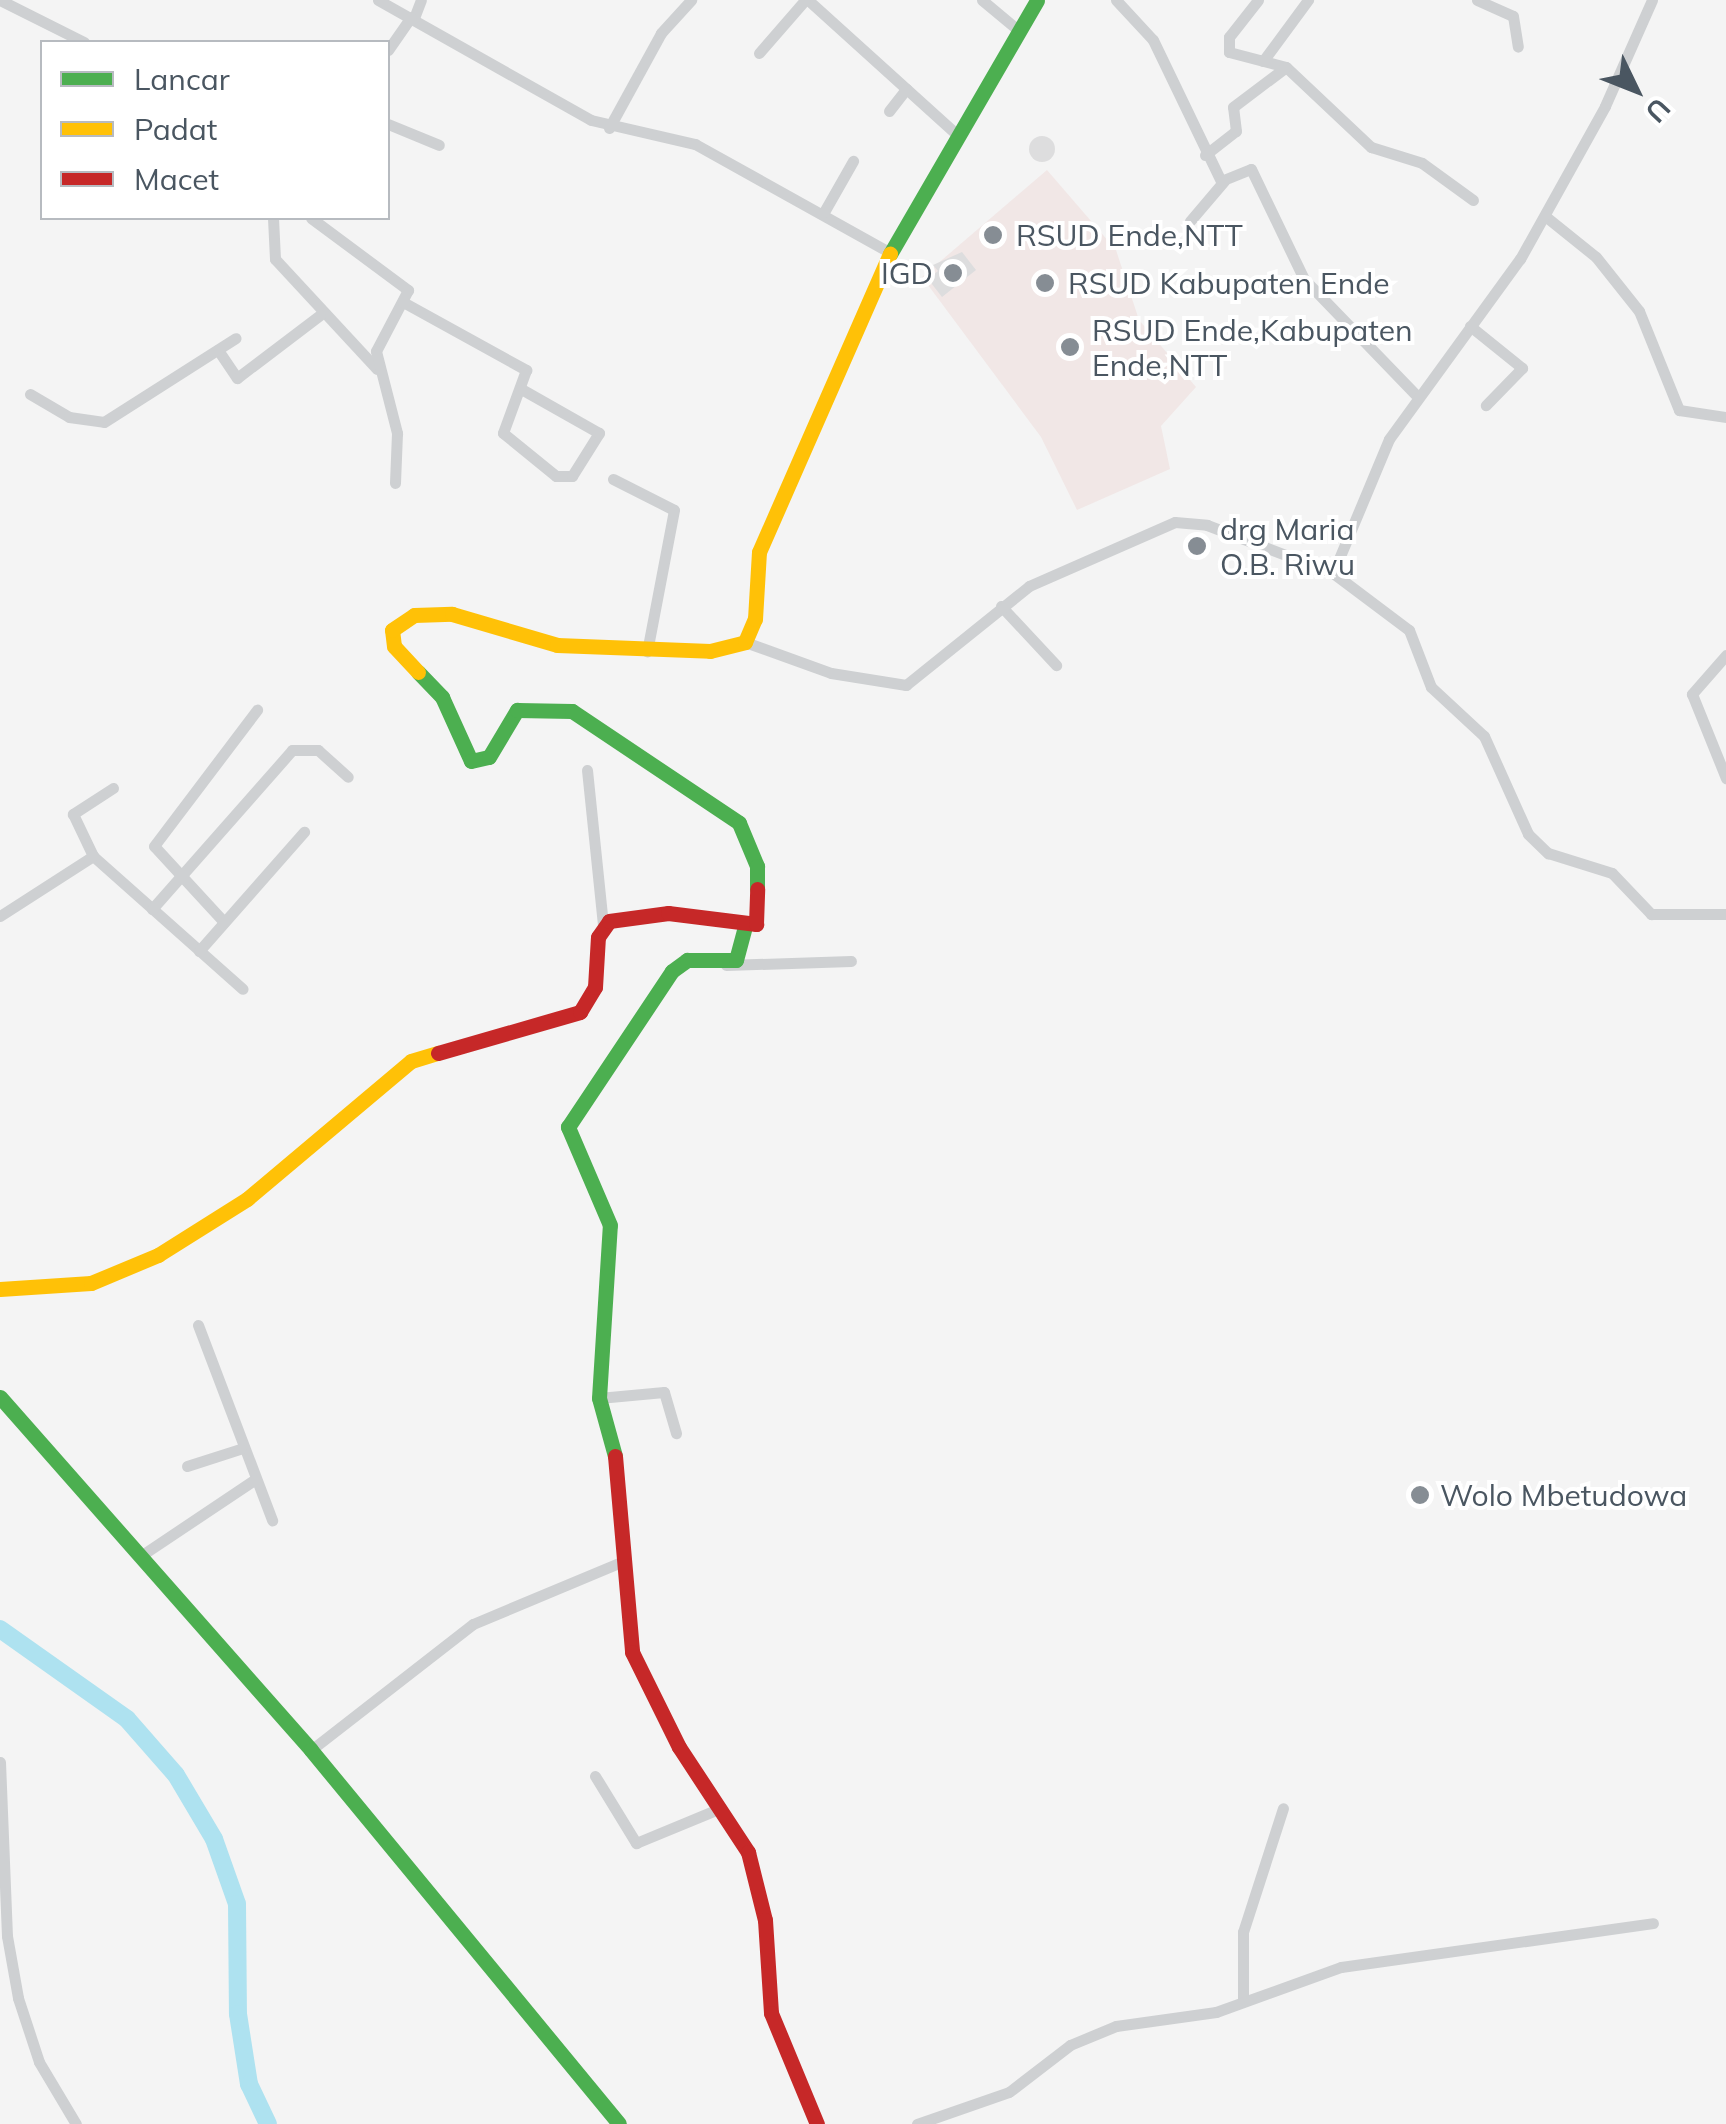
<!DOCTYPE html>
<style>
body{margin:0}
#map{position:relative;width:1726px;height:2124px;overflow:hidden;background:#f4f4f4;font-family:Mulish,sans-serif}
div>[style]{position:absolute}
.medical>*{inset:0;background:#f1e7e6}
.river>*{height:18px;margin:-9px;padding:0 9px;transform-origin:9px;border-radius:9px;background:#aee2f0}
.building>*{inset:0;background:#ddddde}
.round{border-radius:50%}
.street>*{height:11px;margin:-5.5px;padding:0 5.5px;transform-origin:5.5px;border-radius:5.5px;background:#ced0d2}
.fast>*{height:15px;margin:-7.5px;padding:0 7.5px;transform-origin:7.5px;border-radius:7.5px;background:#4caf50}
.slow>*{height:15px;margin:-7.5px;padding:0 7.5px;transform-origin:7.5px;border-radius:7.5px;background:#ffc107}
.jam>*{height:15px;margin:-7.5px;padding:0 7.5px;transform-origin:7.5px;border-radius:7.5px;background:#c62828}
.dots>*{width:28px;height:28px;translate:-50% -50%;box-sizing:border-box;border:5px solid #fff;border-radius:50%}
span{translate:-50% -50%;white-space:nowrap;text-align:center;line-height:1.15;-webkit-text-stroke:8px #fff;paint-order:stroke}
.poi-label{font-size:30px;color:#4a5661}
.left{translate:0 -50%;text-align:left}
.right{translate:-100% -50%;text-align:right}
.legend{position:absolute;left:40px;top:40px;width:350px;height:180px;box-sizing:border-box;background:#fff;border:2px solid #b7bbc0;margin:0;padding:12px 18px;list-style:none;font-size:30px;color:#4a5661}
.legend li{display:flex;align-items:center;gap:20px;height:50px}
.legend b{width:50px;border:2px solid #b7bbc0}
.north{position:absolute;left:1586px;top:40px;width:100px;height:100px;-webkit-text-stroke:8px #fff;paint-order:stroke;rotate:133deg;font-size:28px;font-weight:700;line-height:40px;text-align:center;color:#4a5661}
.north::after{content:'';display:block;margin:auto;width:35px;height:45px;background:#4a5661;clip-path:polygon(50% 0,100% 100%,50% 72%,0 100%)}
</style>
<div id="map">
<div class="medical">
<i style="clip-path:polygon(1047px 170px,1116px 250px,1139px 320px,1196px 387px,1161px 426px,1170px 469px,1077px 510px,1041px 437px,922px 277px)"></i>
</div>
<div class="river">
<i style="left:0;top:1629px;width:156px;rotate:35.3deg"></i>
<i style="left:127px;top:1719px;width:74px;rotate:48.8deg"></i>
<i style="left:176px;top:1775px;width:74px;rotate:59.3deg"></i>
<i style="left:214px;top:1839px;width:69px;rotate:70.5deg"></i>
<i style="left:237px;top:1904px;width:110px;rotate:89.5deg"></i>
<i style="left:238px;top:2014px;width:71px;rotate:81.1deg"></i>
<i style="left:249px;top:2084px;width:44px;rotate:64.6deg"></i>
</div>
<div class="building">
<i class="round" style="left:1029px;top:136px;width:26px;height:26px"></i>
<i style="clip-path:polygon(962px 252px,976px 270px,942px 297px,928px 279px,938px 271px,933px 265px)"></i>
</div>
<div class="street">
<i style="left:0;top:0;width:94px;rotate:26.6deg"></i>
<i style="left:378px;top:0;width:244px;rotate:29.4deg"></i>
<i style="left:591px;top:120px;width:107px;rotate:13deg"></i>
<i style="left:695px;top:144px;width:224px;rotate:29.1deg"></i>
<i style="left:808px;top:0;width:197px;rotate:42.1deg"></i>
<i style="left:982px;top:0;width:47px;rotate:39.8deg"></i>
<i style="left:1116px;top:0;width:54px;rotate:47.2deg"></i>
<i style="left:1153px;top:40px;width:157px;rotate:64.3deg"></i>
<i style="left:1221px;top:181px;width:32px;rotate:-22deg"></i>
<i style="left:1251px;top:169px;width:122px;rotate:64.3deg"></i>
<i style="left:1304px;top:279px;width:160px;rotate:46deg"></i>
<i style="left:1258px;top:0;width:47px;rotate:128.1deg"></i>
<i style="left:1229px;top:37px;width:15px;rotate:90deg"></i>
<i style="left:1229px;top:52px;width:59px;rotate:14.7deg"></i>
<i style="left:1286px;top:67px;width:117px;rotate:43.3deg"></i>
<i style="left:1371px;top:147px;width:53px;rotate:17.4deg"></i>
<i style="left:1422px;top:163px;width:63px;rotate:36deg"></i>
<i style="left:1477px;top:0;width:39px;rotate:24deg"></i>
<i style="left:1513px;top:16px;width:31px;rotate:81deg"></i>
<i style="left:414px;top:18px;width:19px;rotate:-69deg"></i>
<i style="left:388px;top:50px;width:40px;rotate:-55.1deg"></i>
<i style="left:759px;top:53px;width:70px;rotate:-49deg"></i>
<i style="left:1263px;top:61px;width:76px;rotate:-53.6deg"></i>
<i style="left:889px;top:111px;width:28px;rotate:-52deg"></i>
<i style="left:388px;top:124px;width:55px;rotate:22.4deg"></i>
<i style="left:609px;top:128px;width:108px;rotate:-61.3deg"></i>
<i style="left:661px;top:33px;width:45px;rotate:-47.7deg"></i>
<i style="left:1205px;top:155px;width:39px;rotate:-38deg"></i>
<i style="left:1236px;top:131px;width:24px;rotate:-97deg"></i>
<i style="left:1233px;top:107px;width:66px;rotate:-37deg"></i>
<i style="left:824px;top:212px;width:59px;rotate:-60.4deg"></i>
<i style="left:1545px;top:216px;width:65px;rotate:38.8deg"></i>
<i style="left:1596px;top:257px;width:69px;rotate:51.5deg"></i>
<i style="left:1639px;top:311px;width:107px;rotate:68deg"></i>
<i style="left:1679px;top:410px;width:48px;rotate:8.5deg"></i>
<i style="left:273px;top:218px;width:41px;rotate:87.2deg"></i>
<i style="left:275px;top:259px;width:150px;rotate:47.2deg"></i>
<i style="left:311px;top:218px;width:121px;rotate:36.6deg"></i>
<i style="left:408px;top:290px;width:69px;rotate:117.7deg"></i>
<i style="left:376px;top:351px;width:85px;rotate:75.6deg"></i>
<i style="left:397px;top:433px;width:50px;rotate:92.3deg"></i>
<i style="left:1190px;top:221px;width:52px;rotate:-49.6deg"></i>
<i style="left:403px;top:302px;width:141px;rotate:28.9deg"></i>
<i style="left:526px;top:370px;width:67px;rotate:110.1deg"></i>
<i style="left:503px;top:433px;width:68px;rotate:39.1deg"></i>
<i style="left:556px;top:476px;width:16px"></i>
<i style="left:572px;top:476px;width:51px;rotate:-57.9deg"></i>
<i style="left:599px;top:433px;width:87px;rotate:-150.5deg"></i>
<i style="left:1470px;top:326px;width:67px;rotate:38.9deg"></i>
<i style="left:1522px;top:368px;width:52px;rotate:134.2deg"></i>
<i style="left:218px;top:350px;width:34px;rotate:56deg"></i>
<i style="left:237px;top:378px;width:104px;rotate:-37.2deg"></i>
<i style="left:30px;top:394px;width:45px;rotate:30.5deg"></i>
<i style="left:69px;top:417px;width:35px;rotate:8deg"></i>
<i style="left:104px;top:422px;width:156px;rotate:-32.5deg"></i>
<i style="left:613px;top:479px;width:68px;rotate:26.9deg"></i>
<i style="left:674px;top:510px;width:144px;rotate:100.8deg"></i>
<i style="left:1333px;top:573px;width:95px;rotate:36.9deg"></i>
<i style="left:1409px;top:630px;width:61px;rotate:68.9deg"></i>
<i style="left:1431px;top:687px;width:72px;rotate:42.8deg"></i>
<i style="left:1484px;top:736px;width:107px;rotate:65.8deg"></i>
<i style="left:1528px;top:834px;width:28px;rotate:44deg"></i>
<i style="left:1548px;top:853px;width:67px;rotate:17.4deg"></i>
<i style="left:1612px;top:873px;width:57px;rotate:46.4deg"></i>
<i style="left:1651px;top:914px;width:75px"></i>
<i style="left:1001px;top:606px;width:81px;rotate:47deg"></i>
<i style="left:745px;top:642px;width:91px;rotate:19.8deg"></i>
<i style="left:831px;top:673px;width:76px;rotate:9.1deg"></i>
<i style="left:906px;top:685px;width:158px;rotate:-38.8deg"></i>
<i style="left:1029px;top:586px;width:159px;rotate:-23.7deg"></i>
<i style="left:1175px;top:522px;width:32px;rotate:5deg"></i>
<i style="left:1207px;top:525px;width:135px;rotate:20.9deg"></i>
<i style="left:1333px;top:573px;width:145px;rotate:-67.3deg"></i>
<i style="left:1389px;top:439px;width:223px;rotate:-54deg"></i>
<i style="left:1520px;top:259px;width:175px;rotate:-60.9deg"></i>
<i style="left:1605px;top:106px;width:116px;rotate:-66.1deg"></i>
<i style="left:1726px;top:655px;width:52px;rotate:131.1deg"></i>
<i style="left:1692px;top:694px;width:91px;rotate:68deg"></i>
<i style="left:587px;top:770px;width:156px;rotate:84.1deg"></i>
<i style="left:113px;top:788px;width:48px;rotate:147deg"></i>
<i style="left:73px;top:814px;width:47px;rotate:64.5deg"></i>
<i style="left:93px;top:856px;width:200px;rotate:41.6deg"></i>
<i style="left:152px;top:909px;width:212px;rotate:-48.6deg"></i>
<i style="left:292px;top:750px;width:26px"></i>
<i style="left:318px;top:750px;width:40px;rotate:42deg"></i>
<i style="left:0;top:916px;width:111px;rotate:-32.8deg"></i>
<i style="left:224px;top:922px;width:103px;rotate:-132.6deg"></i>
<i style="left:154px;top:846px;width:171px;rotate:-52.9deg"></i>
<i style="left:199px;top:951px;width:159px;rotate:-48.6deg"></i>
<i style="left:726px;top:965px;width:125px;rotate:-1.8deg"></i>
<i style="left:198px;top:1325px;width:209px;rotate:69.2deg"></i>
<i style="left:599px;top:1398px;width:65px;rotate:-5.3deg"></i>
<i style="left:664px;top:1392px;width:43px;rotate:73.7deg"></i>
<i style="left:187px;top:1466px;width:56px;rotate:-17.8deg"></i>
<i style="left:142px;top:1555px;width:135px;rotate:-33.8deg"></i>
<i style="left:311px;top:1750px;width:205px;rotate:-37.9deg"></i>
<i style="left:473px;top:1624px;width:160px;rotate:-22.7deg"></i>
<i style="left:0;top:1762px;width:174px;rotate:87.7deg"></i>
<i style="left:7px;top:1936px;width:63px;rotate:79.9deg"></i>
<i style="left:18px;top:1998px;width:67px;rotate:71.8deg"></i>
<i style="left:39px;top:2062px;width:72px;rotate:59.2deg"></i>
<i style="left:595px;top:1776px;width:79px;rotate:58.5deg"></i>
<i style="left:636px;top:1843px;width:92px;rotate:-22.4deg"></i>
<i style="left:1243px;top:1999px;width:67px;rotate:-90deg"></i>
<i style="left:1243px;top:1932px;width:130px;rotate:-72.1deg"></i>
<i style="left:917px;top:2124px;width:97px;rotate:-19.2deg"></i>
<i style="left:1009px;top:2092px;width:77px;rotate:-37.6deg"></i>
<i style="left:1070px;top:2045px;width:50px;rotate:-22.4deg"></i>
<i style="left:1116px;top:2026px;width:101px;rotate:-8deg"></i>
<i style="left:1216px;top:2012px;width:133px;rotate:-19.8deg"></i>
<i style="left:1341px;top:1967px;width:315px;rotate:-8deg"></i>
</div>
<div class="fast">
<i style="left:890px;top:254px;width:293px;rotate:-59.9deg"></i>
<i style="left:418px;top:672px;width:35px;rotate:46deg"></i>
<i style="left:442px;top:697px;width:70px;rotate:65.6deg"></i>
<i style="left:471px;top:761px;width:18px;rotate:-13deg"></i>
<i style="left:489px;top:757px;width:55px;rotate:-59.2deg"></i>
<i style="left:517px;top:710px;width:55px;rotate:1deg"></i>
<i style="left:572px;top:711px;width:201px;rotate:33.8deg"></i>
<i style="left:739px;top:823px;width:47px;rotate:67.3deg"></i>
<i style="left:757px;top:866px;width:23px;rotate:90deg"></i>
<i style="left:0;top:1397px;width:470px;rotate:48.6deg"></i>
<i style="left:311px;top:1750px;width:484px;rotate:50.5deg"></i>
<i style="left:615px;top:1456px;width:60px;rotate:-105.4deg"></i>
<i style="left:599px;top:1398px;width:173px;rotate:-86.4deg"></i>
<i style="left:610px;top:1225px;width:107px;rotate:-113.2deg"></i>
<i style="left:568px;top:1127px;width:187px;rotate:-56.3deg"></i>
<i style="left:672px;top:971px;width:19px;rotate:-36deg"></i>
<i style="left:687px;top:960px;width:49px"></i>
<i style="left:736px;top:960px;width:34px;rotate:-75deg"></i>
</div>
<div class="slow">
<i style="left:418px;top:672px;width:35px;rotate:-133deg"></i>
<i style="left:394px;top:646px;width:16px;rotate:-97deg"></i>
<i style="left:392px;top:630px;width:27px;rotate:-34deg"></i>
<i style="left:414px;top:615px;width:38px;rotate:-2deg"></i>
<i style="left:452px;top:614px;width:109px;rotate:16.4deg"></i>
<i style="left:557px;top:645px;width:153px;rotate:2.2deg"></i>
<i style="left:710px;top:651px;width:36px;rotate:-14deg"></i>
<i style="left:745px;top:642px;width:25px;rotate:-67deg"></i>
<i style="left:755px;top:619px;width:67px;rotate:-86.6deg"></i>
<i style="left:759px;top:552px;width:326px;rotate:-66.3deg"></i>
<i style="left:0;top:1289px;width:91px;rotate:-3.8deg"></i>
<i style="left:91px;top:1283px;width:73px;rotate:-22.7deg"></i>
<i style="left:158px;top:1255px;width:105px;rotate:-32.2deg"></i>
<i style="left:247px;top:1199px;width:214px;rotate:-40.1deg"></i>
<i style="left:411px;top:1061px;width:28px;rotate:-17deg"></i>
</div>
<div class="jam">
<i style="left:438px;top:1053px;width:148px;rotate:-16.1deg"></i>
<i style="left:580px;top:1012px;width:29px;rotate:-59deg"></i>
<i style="left:595px;top:987px;width:50px;rotate:-86.6deg"></i>
<i style="left:598px;top:937px;width:19px;rotate:-55deg"></i>
<i style="left:609px;top:921px;width:60px;rotate:-7.7deg"></i>
<i style="left:668px;top:913px;width:89px;rotate:7.1deg"></i>
<i style="left:756px;top:924px;width:35px;rotate:-88deg"></i>
<i style="left:615px;top:1456px;width:197px;rotate:85deg"></i>
<i style="left:632px;top:1652px;width:106px;rotate:63.7deg"></i>
<i style="left:679px;top:1747px;width:126px;rotate:56.7deg"></i>
<i style="left:748px;top:1852px;width:70px;rotate:76deg"></i>
<i style="left:765px;top:1920px;width:93px;rotate:86.3deg"></i>
<i style="left:771px;top:2013px;width:120px;rotate:67.5deg"></i>
</div>
<div class="dots">
<i style="left:993px;top:235px;background:#868d94"></i>
<i style="left:953px;top:273px;background:#868d94"></i>
<i style="left:1045px;top:283px;background:#868d94"></i>
<i style="left:1070px;top:347px;background:#868d94"></i>
<i style="left:1197px;top:546px;background:#868d94"></i>
<i style="left:1420px;top:1495px;background:#868d94"></i>
</div>
<div class="poi-label">
<span class="left" style="left:1016px;top:235px">RSUD Ende,NTT</span>
<span class="right" style="left:933px;top:273px">IGD</span>
<span class="left" style="left:1068px;top:283px">RSUD Kabupaten Ende</span>
<span class="left" style="left:1092px;top:347px">RSUD Ende,Kabupaten<br>Ende,NTT</span>
<span class="left" style="left:1220px;top:546px">drg Maria<br>O.B. Riwu</span>
<span class="left" style="left:1440px;top:1495px">Wolo Mbetudowa</span>
</div>
<ul class="legend">
<li><b style="height:12px;background:#4caf50"></b>Lancar</li>
<li><b style="height:12px;background:#ffc107"></b>Padat</li>
<li><b style="height:12px;background:#c62828"></b>Macet</li>
</ul>
<div class="north">U</div>
</div>
